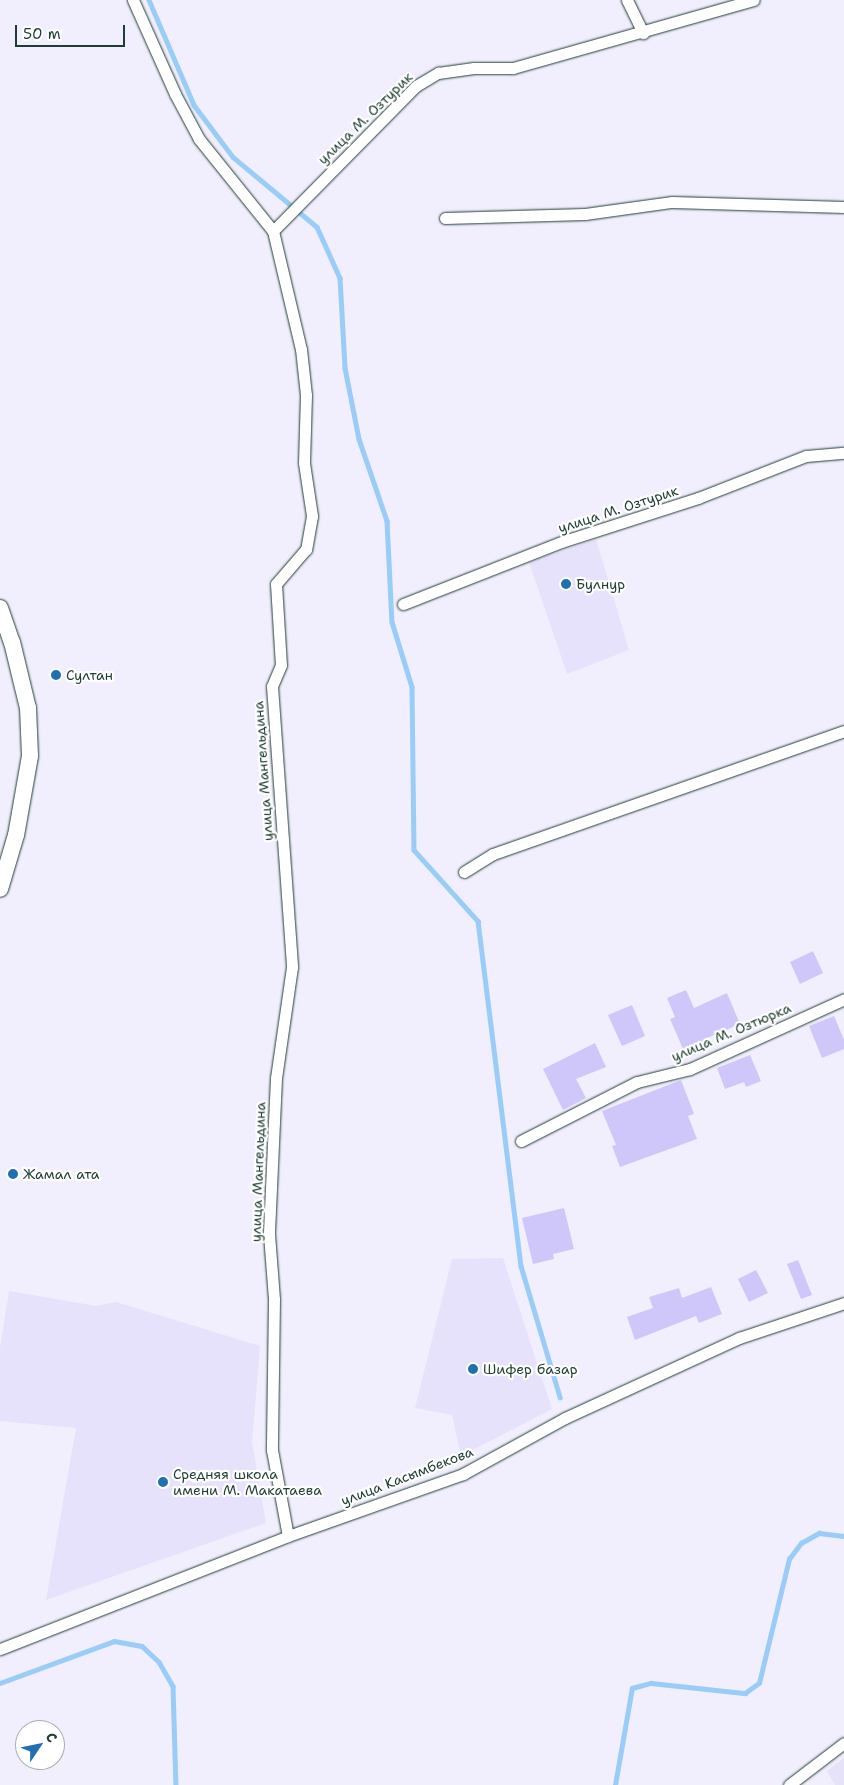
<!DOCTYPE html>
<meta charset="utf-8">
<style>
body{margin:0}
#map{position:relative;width:844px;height:1785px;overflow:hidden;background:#f1eefd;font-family:"Shantell Sans",sans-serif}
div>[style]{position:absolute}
.built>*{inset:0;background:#e7e2fc}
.stream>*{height:4.5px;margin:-2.25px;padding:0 2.25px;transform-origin:2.25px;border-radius:2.25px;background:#99cdf7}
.building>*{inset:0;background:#cfc7f9}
.roads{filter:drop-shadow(0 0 1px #1f3d34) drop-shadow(0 0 1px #1f3d34)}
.street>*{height:11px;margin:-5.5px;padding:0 5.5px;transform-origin:5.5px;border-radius:5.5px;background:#fff}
.secondary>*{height:16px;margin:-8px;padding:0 8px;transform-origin:8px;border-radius:8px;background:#fff}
.dots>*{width:14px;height:14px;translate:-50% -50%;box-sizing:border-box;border:2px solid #fff;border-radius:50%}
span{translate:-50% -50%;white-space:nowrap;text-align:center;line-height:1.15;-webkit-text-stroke:4.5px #fff;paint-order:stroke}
.street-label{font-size:14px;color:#1f3d34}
.poi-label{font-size:14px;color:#1f3d34}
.left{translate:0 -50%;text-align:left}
.north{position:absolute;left:15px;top:1720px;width:50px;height:50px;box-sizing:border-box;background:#fff;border:1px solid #a5b1ae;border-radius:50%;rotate:56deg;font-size:14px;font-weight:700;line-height:20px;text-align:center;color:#1f3d34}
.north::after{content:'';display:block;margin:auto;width:18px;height:22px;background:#1f6fb2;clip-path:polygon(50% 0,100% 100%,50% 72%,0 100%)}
.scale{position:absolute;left:15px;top:25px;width:110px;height:22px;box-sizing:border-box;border:2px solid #1f3d34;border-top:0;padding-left:6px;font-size:15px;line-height:18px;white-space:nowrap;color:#1f3d34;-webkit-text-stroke:4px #fff;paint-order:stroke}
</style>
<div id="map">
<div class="built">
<i style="clip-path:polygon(596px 539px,629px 650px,567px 674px,529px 562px)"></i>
<i style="clip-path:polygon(503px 1258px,552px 1409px,461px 1456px,452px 1415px,415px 1408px,452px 1259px)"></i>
<i style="clip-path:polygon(9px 1291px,96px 1306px,116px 1302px,260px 1346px,252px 1442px,266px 1523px,46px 1600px,76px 1428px,0 1421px,0 1348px)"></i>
<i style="clip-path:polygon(844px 1758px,844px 1785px,835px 1785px,827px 1771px)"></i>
</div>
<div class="stream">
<i style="left:149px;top:0;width:114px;rotate:66.8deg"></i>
<i style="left:194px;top:105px;width:65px;rotate:53.1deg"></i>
<i style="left:233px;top:157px;width:109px;rotate:39.8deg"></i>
<i style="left:317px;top:227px;width:56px;rotate:65.7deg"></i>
<i style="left:340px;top:278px;width:90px;rotate:86.8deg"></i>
<i style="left:345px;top:368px;width:72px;rotate:78.8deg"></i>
<i style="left:359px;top:439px;width:87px;rotate:71.1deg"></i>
<i style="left:387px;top:521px;width:101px;rotate:87.2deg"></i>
<i style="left:392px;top:622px;width:68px;rotate:72.9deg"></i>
<i style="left:412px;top:687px;width:163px;rotate:89.3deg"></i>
<i style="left:414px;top:850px;width:96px;rotate:48deg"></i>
<i style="left:478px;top:921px;width:348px;rotate:82.9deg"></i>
<i style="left:521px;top:1266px;width:137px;rotate:73.4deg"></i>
<i style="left:0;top:1683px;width:121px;rotate:-20.2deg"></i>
<i style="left:114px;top:1641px;width:28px;rotate:10deg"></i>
<i style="left:142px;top:1646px;width:23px;rotate:43deg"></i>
<i style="left:159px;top:1662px;width:28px;rotate:60deg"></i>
<i style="left:173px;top:1686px;width:99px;rotate:88.3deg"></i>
<i style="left:615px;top:1785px;width:98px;rotate:-80.1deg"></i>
<i style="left:632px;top:1688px;width:20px;rotate:-15deg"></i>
<i style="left:651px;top:1683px;width:95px;rotate:6.1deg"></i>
<i style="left:745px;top:1693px;width:17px;rotate:-36deg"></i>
<i style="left:759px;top:1683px;width:128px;rotate:-76.4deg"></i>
<i style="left:789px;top:1559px;width:20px;rotate:-53deg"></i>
<i style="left:801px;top:1543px;width:21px;rotate:-29deg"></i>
<i style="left:819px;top:1533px;width:25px;rotate:7deg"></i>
</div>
<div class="building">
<i style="clip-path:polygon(813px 951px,823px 973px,800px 984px,790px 962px)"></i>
<i style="clip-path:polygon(686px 990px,694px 1008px,727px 993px,740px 1024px,707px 1038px,711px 1048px,687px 1058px,670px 1019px,675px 1017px,667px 998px)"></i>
<i style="clip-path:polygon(632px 1005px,645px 1036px,622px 1046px,608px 1015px)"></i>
<i style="clip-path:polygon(834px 1016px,844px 1040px,844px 1049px,822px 1058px,809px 1026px)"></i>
<i style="clip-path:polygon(595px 1043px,606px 1067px,576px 1079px,586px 1098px,563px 1110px,543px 1069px)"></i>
<i style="clip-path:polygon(750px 1055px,761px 1081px,746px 1087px,744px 1082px,725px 1089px,717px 1068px)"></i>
<i style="clip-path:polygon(681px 1080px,694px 1114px,688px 1116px,697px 1139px,620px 1167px,612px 1146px,616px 1145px,602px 1111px)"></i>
<i style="clip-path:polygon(564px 1208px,574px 1249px,553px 1254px,554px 1259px,533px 1264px,522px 1218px)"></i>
<i style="clip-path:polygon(798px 1260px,812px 1295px,801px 1299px,787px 1264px)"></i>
<i style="clip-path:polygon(756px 1270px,768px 1293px,749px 1302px,738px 1279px)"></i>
<i style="clip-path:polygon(711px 1287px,722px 1314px,699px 1323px,696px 1316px,635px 1340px,627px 1317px,653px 1308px,649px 1297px,679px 1288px,682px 1298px)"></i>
</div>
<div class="roads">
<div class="street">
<i style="left:133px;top:0;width:103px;rotate:65.9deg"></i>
<i style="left:175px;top:94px;width:51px;rotate:61.9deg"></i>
<i style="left:199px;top:139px;width:118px;rotate:51.2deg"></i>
<i style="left:273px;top:231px;width:121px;rotate:76.7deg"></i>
<i style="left:301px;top:349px;width:46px;rotate:83.8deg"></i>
<i style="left:306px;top:395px;width:68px;rotate:91.7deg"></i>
<i style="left:304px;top:463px;width:54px;rotate:81.4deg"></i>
<i style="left:312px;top:516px;width:34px;rotate:100deg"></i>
<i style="left:306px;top:549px;width:46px;rotate:130.6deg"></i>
<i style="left:276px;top:584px;width:81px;rotate:86.5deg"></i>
<i style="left:281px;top:665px;width:23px;rotate:113deg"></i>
<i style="left:272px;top:686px;width:282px;rotate:85.9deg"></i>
<i style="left:292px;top:967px;width:112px;rotate:98.2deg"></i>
<i style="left:276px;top:1078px;width:156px;rotate:92.6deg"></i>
<i style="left:269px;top:1234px;width:65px;rotate:85.6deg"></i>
<i style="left:274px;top:1299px;width:151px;rotate:90.8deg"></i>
<i style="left:272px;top:1450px;width:87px;rotate:79.5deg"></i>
<i style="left:627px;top:0;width:37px;rotate:64deg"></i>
<i style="left:445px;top:218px;width:140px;rotate:-1.6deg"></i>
<i style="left:585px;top:214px;width:88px;rotate:-7.9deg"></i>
<i style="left:672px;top:202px;width:172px;rotate:1.7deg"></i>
<i style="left:273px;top:231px;width:204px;rotate:-45.4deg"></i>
<i style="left:416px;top:86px;width:26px;rotate:-31deg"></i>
<i style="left:438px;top:73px;width:36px;rotate:-8deg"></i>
<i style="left:474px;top:68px;width:39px"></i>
<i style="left:513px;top:68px;width:250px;rotate:-15.8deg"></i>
<i style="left:403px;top:604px;width:173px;rotate:-21.4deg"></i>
<i style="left:564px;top:541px;width:141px;rotate:-17.8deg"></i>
<i style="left:698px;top:498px;width:116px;rotate:-21.3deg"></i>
<i style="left:806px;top:456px;width:38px;rotate:-5deg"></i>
<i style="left:464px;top:872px;width:34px;rotate:-32deg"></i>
<i style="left:493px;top:854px;width:372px;rotate:-19.3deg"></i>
<i style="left:521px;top:1141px;width:130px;rotate:-27deg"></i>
<i style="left:637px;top:1082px;width:55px;rotate:-13.8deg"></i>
<i style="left:690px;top:1069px;width:169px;rotate:-24.4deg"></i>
<i style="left:0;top:1649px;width:309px;rotate:-21.4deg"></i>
<i style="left:288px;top:1536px;width:186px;rotate:-19.5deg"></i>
<i style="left:463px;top:1474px;width:116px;rotate:-28.8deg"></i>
<i style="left:565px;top:1418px;width:192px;rotate:-24.7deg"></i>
<i style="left:739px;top:1338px;width:111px;rotate:-18.4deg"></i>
<i style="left:789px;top:1785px;width:69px;rotate:-37.4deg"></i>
</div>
<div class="secondary">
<i style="left:0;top:608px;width:36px;rotate:71deg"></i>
<i style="left:12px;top:642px;width:68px;rotate:76.4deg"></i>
<i style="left:28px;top:708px;width:48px;rotate:87.6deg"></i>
<i style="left:30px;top:756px;width:80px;rotate:100deg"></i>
<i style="left:16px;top:835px;width:56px;rotate:106.5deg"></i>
</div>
</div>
<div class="dots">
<i style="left:566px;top:584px;background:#1f6fb2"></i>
<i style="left:56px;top:675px;background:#1f6fb2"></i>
<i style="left:13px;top:1174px;background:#1f6fb2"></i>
<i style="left:473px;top:1369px;background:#1f6fb2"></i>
<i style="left:163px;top:1482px;background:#1f6fb2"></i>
</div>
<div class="street-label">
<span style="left:365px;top:118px;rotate:-44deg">улица М. Озтурик</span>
<span style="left:618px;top:509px;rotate:-18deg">улица М. Озтурик</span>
<span style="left:263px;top:771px;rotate:-94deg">улица Мангельдина</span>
<span style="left:731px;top:1032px;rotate:-23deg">улица М. Озтюрка</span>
<span style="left:258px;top:1172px;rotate:-88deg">улица Мангельдина</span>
<span style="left:407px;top:1476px;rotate:-21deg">улица Касымбекова</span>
</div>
<div class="poi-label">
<span class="left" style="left:576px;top:584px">Булнур</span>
<span class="left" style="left:66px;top:675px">Султан</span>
<span class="left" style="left:23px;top:1174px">Жамал ата</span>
<span class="left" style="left:483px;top:1369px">Шифер базар</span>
<span class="left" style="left:173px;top:1482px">Средняя школа<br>имени М. Макатаева</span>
</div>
<div class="north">С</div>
<div class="scale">50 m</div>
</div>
